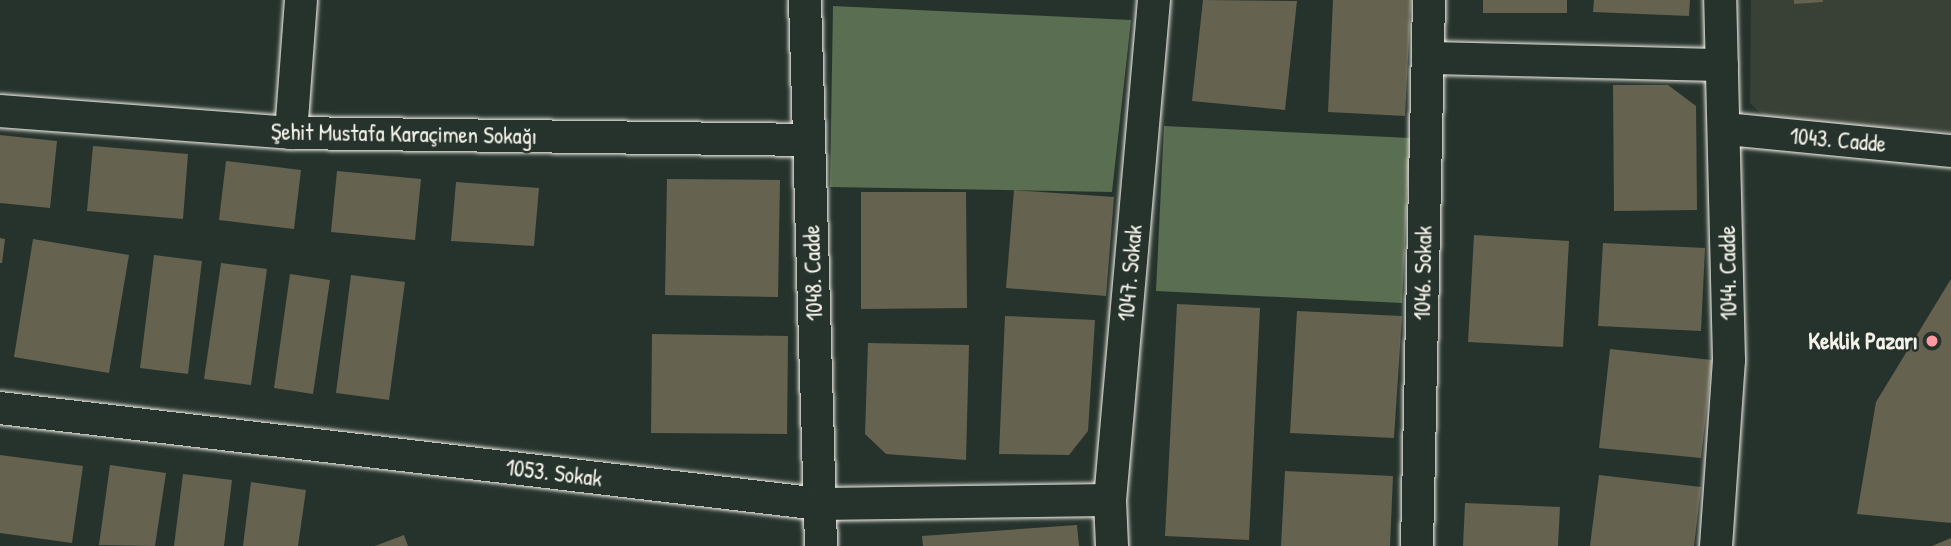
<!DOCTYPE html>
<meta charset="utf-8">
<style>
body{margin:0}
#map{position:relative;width:1951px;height:546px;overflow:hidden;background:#26332d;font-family:"Patrick Hand",sans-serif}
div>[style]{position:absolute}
.built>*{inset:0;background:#394137}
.green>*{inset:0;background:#5a6e51}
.building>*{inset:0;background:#65624f}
.roads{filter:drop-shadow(0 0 2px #f4f1e8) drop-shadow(0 0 2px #f4f1e8)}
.minor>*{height:32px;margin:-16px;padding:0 16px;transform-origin:16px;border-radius:16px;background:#26332d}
.dots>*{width:19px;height:19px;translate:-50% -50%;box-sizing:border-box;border:4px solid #26332d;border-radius:50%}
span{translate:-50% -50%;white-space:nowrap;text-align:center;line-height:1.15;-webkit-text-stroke:5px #26332d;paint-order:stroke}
.street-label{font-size:23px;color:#f4f1e8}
.poi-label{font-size:23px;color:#f4f1e8;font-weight:700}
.right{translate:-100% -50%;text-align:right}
</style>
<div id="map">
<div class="built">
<i style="clip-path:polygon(1751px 0,1951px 0,1951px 132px,1768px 120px,1750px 103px)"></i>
</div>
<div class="green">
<i style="clip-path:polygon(833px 6px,1131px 20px,1112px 192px,830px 187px)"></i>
<i style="clip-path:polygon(1164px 126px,1410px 138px,1402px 303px,1156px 291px)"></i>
</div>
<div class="building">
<i style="clip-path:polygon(1203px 0,1297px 1px,1285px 110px,1192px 101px)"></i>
<i style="clip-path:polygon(1333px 0,1411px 0,1405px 116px,1328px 112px)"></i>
<i style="clip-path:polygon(1483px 0,1567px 0,1567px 13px,1483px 13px)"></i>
<i style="clip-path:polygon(1594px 0,1690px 0,1689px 16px,1593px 12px)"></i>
<i style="clip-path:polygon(1794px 0,1823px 0,1823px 2px,1794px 4px)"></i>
<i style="clip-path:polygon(1613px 85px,1668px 85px,1696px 106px,1697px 210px,1614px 211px)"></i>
<i style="clip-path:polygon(0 135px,57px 141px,50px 208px,0 203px)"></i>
<i style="clip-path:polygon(93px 146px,188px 154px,183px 219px,87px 211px)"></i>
<i style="clip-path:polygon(226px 161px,301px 170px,294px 229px,219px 220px)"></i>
<i style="clip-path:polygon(337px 171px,421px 179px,415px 240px,331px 232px)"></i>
<i style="clip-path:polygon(667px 179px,780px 180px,778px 297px,665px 295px)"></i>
<i style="clip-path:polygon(456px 182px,539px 188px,534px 246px,451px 241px)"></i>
<i style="clip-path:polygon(1014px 190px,1114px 197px,1106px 296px,1006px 288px)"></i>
<i style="clip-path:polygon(861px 192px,966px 192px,967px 308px,861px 309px)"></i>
<i style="clip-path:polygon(1474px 235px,1569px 241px,1563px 347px,1468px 342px)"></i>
<i style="clip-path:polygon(0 238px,5px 239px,2px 263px,0 263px)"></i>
<i style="clip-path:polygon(33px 239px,129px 255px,109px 373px,14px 357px)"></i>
<i style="clip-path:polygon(1603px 243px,1705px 248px,1701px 331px,1598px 326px)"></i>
<i style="clip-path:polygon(154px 255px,202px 261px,188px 374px,140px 368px)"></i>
<i style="clip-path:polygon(221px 263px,267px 269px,251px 385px,204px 379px)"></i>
<i style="clip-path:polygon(290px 274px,330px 280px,313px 394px,274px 388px)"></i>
<i style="clip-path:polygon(351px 275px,405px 282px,389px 400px,336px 393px)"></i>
<i style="clip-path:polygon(1951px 279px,1951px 523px,1857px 514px,1876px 402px)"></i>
<i style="clip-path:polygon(1177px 304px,1260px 308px,1249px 540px,1165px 536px)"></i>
<i style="clip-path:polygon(1297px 311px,1402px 316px,1394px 438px,1290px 433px)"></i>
<i style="clip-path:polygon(1005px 316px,1095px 320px,1088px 431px,1069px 455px,999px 454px)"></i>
<i style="clip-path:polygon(652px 334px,788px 336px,787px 434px,651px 433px)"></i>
<i style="clip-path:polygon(868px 343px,969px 345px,966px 460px,886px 454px,865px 434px)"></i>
<i style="clip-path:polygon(1610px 349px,1712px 360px,1701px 458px,1599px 448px)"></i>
<i style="clip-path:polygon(0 455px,83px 466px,72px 543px,0 533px)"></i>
<i style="clip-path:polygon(110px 465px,166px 473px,155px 546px,99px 545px)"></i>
<i style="clip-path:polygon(1285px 471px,1393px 476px,1390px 546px,1281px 546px)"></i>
<i style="clip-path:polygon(183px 474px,232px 480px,224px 546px,174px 546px)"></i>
<i style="clip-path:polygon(1599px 475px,1701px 487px,1694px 546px,1590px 546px)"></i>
<i style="clip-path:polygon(251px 482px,306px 490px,298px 546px,243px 546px)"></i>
<i style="clip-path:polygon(1465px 503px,1560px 507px,1558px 546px,1463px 546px)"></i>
<i style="clip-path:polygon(1077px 525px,1079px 546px,923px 546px,922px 536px)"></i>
<i style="clip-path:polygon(404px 535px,408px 546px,375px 546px)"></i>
<i style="clip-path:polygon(1951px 538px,1951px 546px,1932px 546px)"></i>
</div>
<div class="roads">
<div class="minor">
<i style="left:805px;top:0;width:546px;rotate:88.32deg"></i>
<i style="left:1428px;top:58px;width:294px;rotate:1.4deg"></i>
<i style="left:0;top:111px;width:292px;rotate:4.3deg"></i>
<i style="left:291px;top:133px;width:518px;rotate:0.77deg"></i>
<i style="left:1726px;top:129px;width:226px;rotate:5.6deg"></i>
<i style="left:291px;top:133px;width:133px;rotate:-85.7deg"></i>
<i style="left:0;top:408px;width:826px;rotate:6.68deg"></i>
<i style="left:820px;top:504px;width:290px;rotate:-0.8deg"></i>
<i style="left:1112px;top:546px;width:46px;rotate:-92.5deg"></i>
<i style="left:1110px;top:500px;width:502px;rotate:-84.97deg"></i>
<i style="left:1417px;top:546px;width:546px;rotate:-88.74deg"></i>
<i style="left:1716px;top:546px;width:186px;rotate:-86deg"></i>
<i style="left:1729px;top:360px;width:360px;rotate:-91.4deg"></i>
</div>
</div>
<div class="dots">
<i style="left:1932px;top:341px;background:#ff9aa2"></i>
</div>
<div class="street-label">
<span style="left:404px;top:134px;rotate:1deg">Şehit Mustafa Karaçimen Sokağı</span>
<span style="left:1838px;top:140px;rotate:5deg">1043. Cadde</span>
<span style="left:813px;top:273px;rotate:-92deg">1048. Cadde</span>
<span style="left:1130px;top:273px;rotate:-85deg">1047. Sokak</span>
<span style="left:1423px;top:273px;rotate:-89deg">1046. Sokak</span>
<span style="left:1728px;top:273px;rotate:-91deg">1044. Cadde</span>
<span style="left:554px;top:473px;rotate:7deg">1053. Sokak</span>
</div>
<div class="poi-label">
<span class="right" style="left:1918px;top:341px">Keklik Pazarı</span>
</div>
</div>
